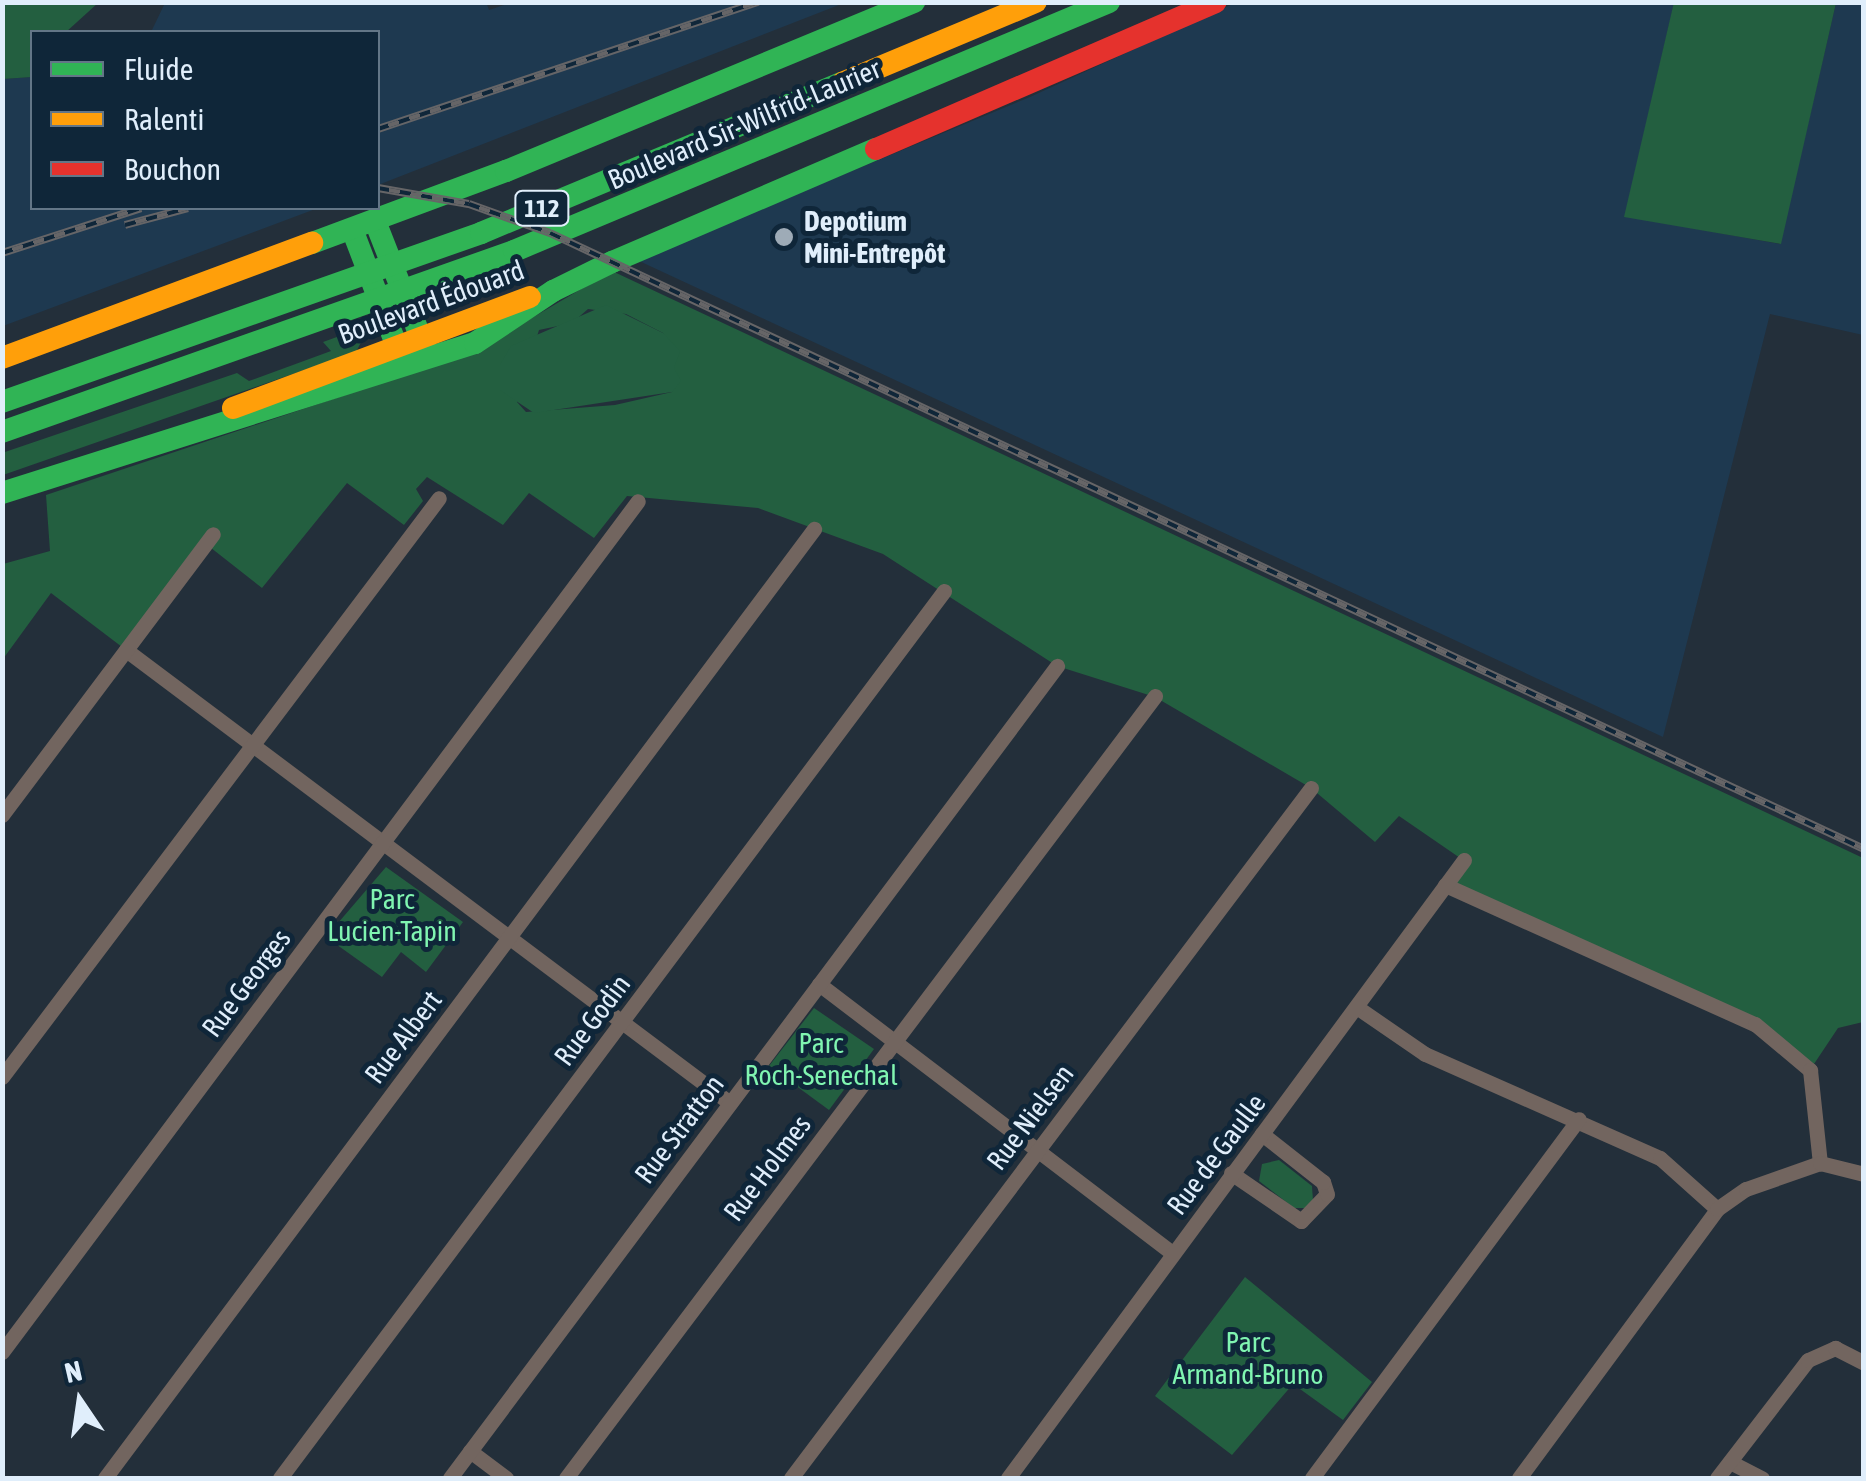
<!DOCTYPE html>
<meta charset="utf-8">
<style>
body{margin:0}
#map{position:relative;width:1866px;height:1481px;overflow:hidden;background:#232f3a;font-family:"Asap Condensed",sans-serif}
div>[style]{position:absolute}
.built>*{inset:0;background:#1e3950}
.green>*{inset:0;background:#235f40}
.forest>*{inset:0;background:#235f41}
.street>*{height:15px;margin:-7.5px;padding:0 7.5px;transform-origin:7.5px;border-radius:7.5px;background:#72655f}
.fast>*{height:22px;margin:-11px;padding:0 11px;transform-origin:11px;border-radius:11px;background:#30b455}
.slow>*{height:22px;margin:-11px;padding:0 11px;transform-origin:11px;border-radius:11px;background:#ff9f0a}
.jam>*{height:22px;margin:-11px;padding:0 11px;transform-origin:11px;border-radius:11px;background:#e5322d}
.rail>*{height:8px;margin-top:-4px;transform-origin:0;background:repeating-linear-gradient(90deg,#0f2639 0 11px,#666567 0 22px);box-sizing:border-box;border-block:2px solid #666567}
.dots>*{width:28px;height:28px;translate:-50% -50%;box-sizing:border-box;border:5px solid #0f2639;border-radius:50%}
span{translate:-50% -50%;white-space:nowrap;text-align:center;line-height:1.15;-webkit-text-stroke:10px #0f2639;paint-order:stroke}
.shield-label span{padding:2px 8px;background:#0f2639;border:2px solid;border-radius:8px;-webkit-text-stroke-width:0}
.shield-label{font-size:25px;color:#e0eefb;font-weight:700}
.street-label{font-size:28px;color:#e0eefb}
.poi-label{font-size:28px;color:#e0eefb;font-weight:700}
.left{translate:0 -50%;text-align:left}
.park-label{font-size:28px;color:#80f5b1}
.frame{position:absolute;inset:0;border:5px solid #e0eefb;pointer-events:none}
.legend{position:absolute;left:30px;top:30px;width:350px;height:180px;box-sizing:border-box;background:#0f2639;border:2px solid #637687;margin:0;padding:12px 18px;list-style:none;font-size:30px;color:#e0eefb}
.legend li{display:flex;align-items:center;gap:20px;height:50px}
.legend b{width:50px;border:2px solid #637687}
.north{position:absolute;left:30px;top:1351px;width:100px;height:100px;-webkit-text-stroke:8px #0f2639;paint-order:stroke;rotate:347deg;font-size:28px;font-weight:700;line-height:40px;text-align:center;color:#e0eefb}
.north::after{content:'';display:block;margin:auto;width:35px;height:45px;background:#e0eefb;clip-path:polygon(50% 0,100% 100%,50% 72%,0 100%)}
</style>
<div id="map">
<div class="built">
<i style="clip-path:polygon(1237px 2px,1674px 3px,1625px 216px,1780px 244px,1836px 3px,1863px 3px,1863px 335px,1770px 314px,1663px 737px,637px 260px,1030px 97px)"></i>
<i style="clip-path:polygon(165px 3px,486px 2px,489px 10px,513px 2px,844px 3px,378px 185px,378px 32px,151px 32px)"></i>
<i style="clip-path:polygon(32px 77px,32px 208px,318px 208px,3px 326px,3px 79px)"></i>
</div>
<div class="green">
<i style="clip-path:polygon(1674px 2px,1836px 3px,1781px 244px,1624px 217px)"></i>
<i style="clip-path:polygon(2px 3px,3px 2px,98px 3px,66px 32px,32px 32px,32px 77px,3px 79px)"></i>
<i style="clip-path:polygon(evenodd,612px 271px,1863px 858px,1863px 1022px,1838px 1028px,1810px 1070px,1754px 1024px,1445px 885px,1463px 860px,1399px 816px,1375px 842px,1311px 788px,1155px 697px,1057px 666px,883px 554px,758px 508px,627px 496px,594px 538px,529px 493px,503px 525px,427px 477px,416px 489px,423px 501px,404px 525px,347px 483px,262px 588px,206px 544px,126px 650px,51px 593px,3px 659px,3px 564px,50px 551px,46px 495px,474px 352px,612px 271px,588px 309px,626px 314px,663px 333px,674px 367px,672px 392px,615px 405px,526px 412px,517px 402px,539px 330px,572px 323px,588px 309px)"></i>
<i style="clip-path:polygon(370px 325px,356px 352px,3px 475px,2px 453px,237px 373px,249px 381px,331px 351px,323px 342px)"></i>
<i style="clip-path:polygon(386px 867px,463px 922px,426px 972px,401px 952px,382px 977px,326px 937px)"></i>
<i style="clip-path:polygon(814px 1008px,874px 1049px,829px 1110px,769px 1066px)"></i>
<i style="clip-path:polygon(1279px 1160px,1312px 1186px,1313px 1201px,1305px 1208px,1294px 1208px,1259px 1181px,1262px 1164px)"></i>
<i style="clip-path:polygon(1245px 1277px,1372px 1382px,1343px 1420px,1293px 1384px,1232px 1455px,1155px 1396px)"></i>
</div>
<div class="forest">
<i style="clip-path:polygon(606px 305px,663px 333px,680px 351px,674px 368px,681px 381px,672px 392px,534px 413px,500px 390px,500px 365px,511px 346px)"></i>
</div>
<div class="street">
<i style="left:126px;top:650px;width:755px;rotate:36.87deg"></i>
<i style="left:2px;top:815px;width:351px;rotate:-53.1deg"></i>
<i style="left:1445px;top:885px;width:340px;rotate:24.2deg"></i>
<i style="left:1755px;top:1024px;width:72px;rotate:39.9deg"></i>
<i style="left:1810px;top:1070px;width:94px;rotate:83.9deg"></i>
<i style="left:819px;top:984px;width:444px;rotate:37.3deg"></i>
<i style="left:1358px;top:1008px;width:81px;rotate:34.5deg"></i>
<i style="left:1425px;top:1054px;width:257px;rotate:23.9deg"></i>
<i style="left:1660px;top:1158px;width:76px;rotate:41.8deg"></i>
<i style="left:2px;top:1077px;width:725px;rotate:-52.96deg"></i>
<i style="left:1231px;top:1173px;width:85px;rotate:34.4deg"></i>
<i style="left:1301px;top:1221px;width:37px;rotate:-46deg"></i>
<i style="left:1327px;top:1194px;width:13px;rotate:-108deg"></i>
<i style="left:1323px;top:1182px;width:78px;rotate:-141.8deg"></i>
<i style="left:2px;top:1352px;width:1062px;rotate:-53.23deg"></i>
<i style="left:470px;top:1451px;width:45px;rotate:36.9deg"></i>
<i style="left:1730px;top:1462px;width:36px;rotate:27deg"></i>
<i style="left:105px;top:1478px;width:1185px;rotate:-53.24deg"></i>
<i style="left:280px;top:1478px;width:1108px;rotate:-53.18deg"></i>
<i style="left:450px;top:1478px;width:1014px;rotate:-53.22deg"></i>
<i style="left:566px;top:1478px;width:979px;rotate:-53.01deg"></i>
<i style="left:791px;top:1478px;width:864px;rotate:-53deg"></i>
<i style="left:1008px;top:1478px;width:768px;rotate:-53.58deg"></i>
<i style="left:1312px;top:1478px;width:447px;rotate:-53.4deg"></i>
<i style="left:1519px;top:1478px;width:334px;rotate:-53.6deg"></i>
<i style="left:1717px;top:1209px;width:35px;rotate:-35deg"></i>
<i style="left:1746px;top:1189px;width:78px;rotate:-19.4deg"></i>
<i style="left:1820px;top:1163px;width:45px;rotate:14deg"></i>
<i style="left:1717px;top:1478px;width:149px;rotate:-52.4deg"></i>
<i style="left:1808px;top:1360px;width:30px;rotate:-24deg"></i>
<i style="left:1835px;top:1348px;width:33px;rotate:27deg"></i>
</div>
<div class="fast">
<i style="left:375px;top:221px;width:140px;rotate:68.6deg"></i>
<i style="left:352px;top:229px;width:137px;rotate:69.1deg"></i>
<i style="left:312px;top:243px;width:207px;rotate:-20.4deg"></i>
<i style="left:506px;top:171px;width:442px;rotate:-22.5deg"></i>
<i style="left:2px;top:402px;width:508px;rotate:-19.43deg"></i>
<i style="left:481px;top:233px;width:391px;rotate:-22.6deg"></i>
<i style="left:2px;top:432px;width:543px;rotate:-19.47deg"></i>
<i style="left:514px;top:251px;width:645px;rotate:-22.71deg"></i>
<i style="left:2px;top:493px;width:496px;rotate:-17.6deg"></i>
<i style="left:475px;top:343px;width:94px;rotate:-33.7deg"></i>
<i style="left:553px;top:291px;width:66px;rotate:-26.2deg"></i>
<i style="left:612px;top:262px;width:287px;rotate:-23.2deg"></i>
</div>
<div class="slow">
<i style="left:842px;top:83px;width:210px;rotate:-22.7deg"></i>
<i style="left:2px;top:358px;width:331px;rotate:-20.4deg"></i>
<i style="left:233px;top:408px;width:317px;rotate:-20.5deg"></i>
</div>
<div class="jam">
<i style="left:876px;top:149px;width:370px;rotate:-23.4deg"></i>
</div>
<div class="rail">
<i style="left:378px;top:129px;width:401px;rotate:-18.5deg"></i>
<i style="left:378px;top:188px;width:92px;rotate:10deg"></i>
<i style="left:469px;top:204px;width:86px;rotate:19.7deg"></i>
<i style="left:550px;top:233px;width:1451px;rotate:25.12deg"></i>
<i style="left:125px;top:225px;width:65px;rotate:-15.1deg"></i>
<i style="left:2px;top:253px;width:146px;rotate:-17.9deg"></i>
</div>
<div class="dots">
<i style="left:784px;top:237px;background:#9eabb7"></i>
</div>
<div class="shield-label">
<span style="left:542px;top:208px">112</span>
</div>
<div class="street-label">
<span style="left:744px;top:124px;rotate:-23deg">Boulevard Sir-Wilfrid-Laurier</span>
<span style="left:431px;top:302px;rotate:-20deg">Boulevard Édouard</span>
<span style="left:246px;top:983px;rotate:-53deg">Rue Georges</span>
<span style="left:592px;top:1020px;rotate:-53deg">Rue Godin</span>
<span style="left:403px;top:1037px;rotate:-53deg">Rue Albert</span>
<span style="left:1030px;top:1117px;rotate:-53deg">Rue Nielsen</span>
<span style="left:679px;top:1129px;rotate:-53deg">Rue Stratton</span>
<span style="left:1216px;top:1154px;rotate:-53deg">Rue de Gaulle</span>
<span style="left:767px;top:1168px;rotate:-53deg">Rue Holmes</span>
</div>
<div class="poi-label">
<span class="left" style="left:804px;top:237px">Depotium<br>Mini-Entrepôt</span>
</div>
<div class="park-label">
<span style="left:392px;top:915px">Parc<br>Lucien-Tapin</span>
<span style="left:821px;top:1059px">Parc<br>Roch-Senechal</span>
<span style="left:1248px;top:1358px">Parc<br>Armand-Bruno</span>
</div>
<div class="frame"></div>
<ul class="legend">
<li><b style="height:12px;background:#30b455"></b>Fluide</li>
<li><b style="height:12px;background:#ff9f0a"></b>Ralenti</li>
<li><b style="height:12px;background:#e5322d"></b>Bouchon</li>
</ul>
<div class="north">N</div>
</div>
